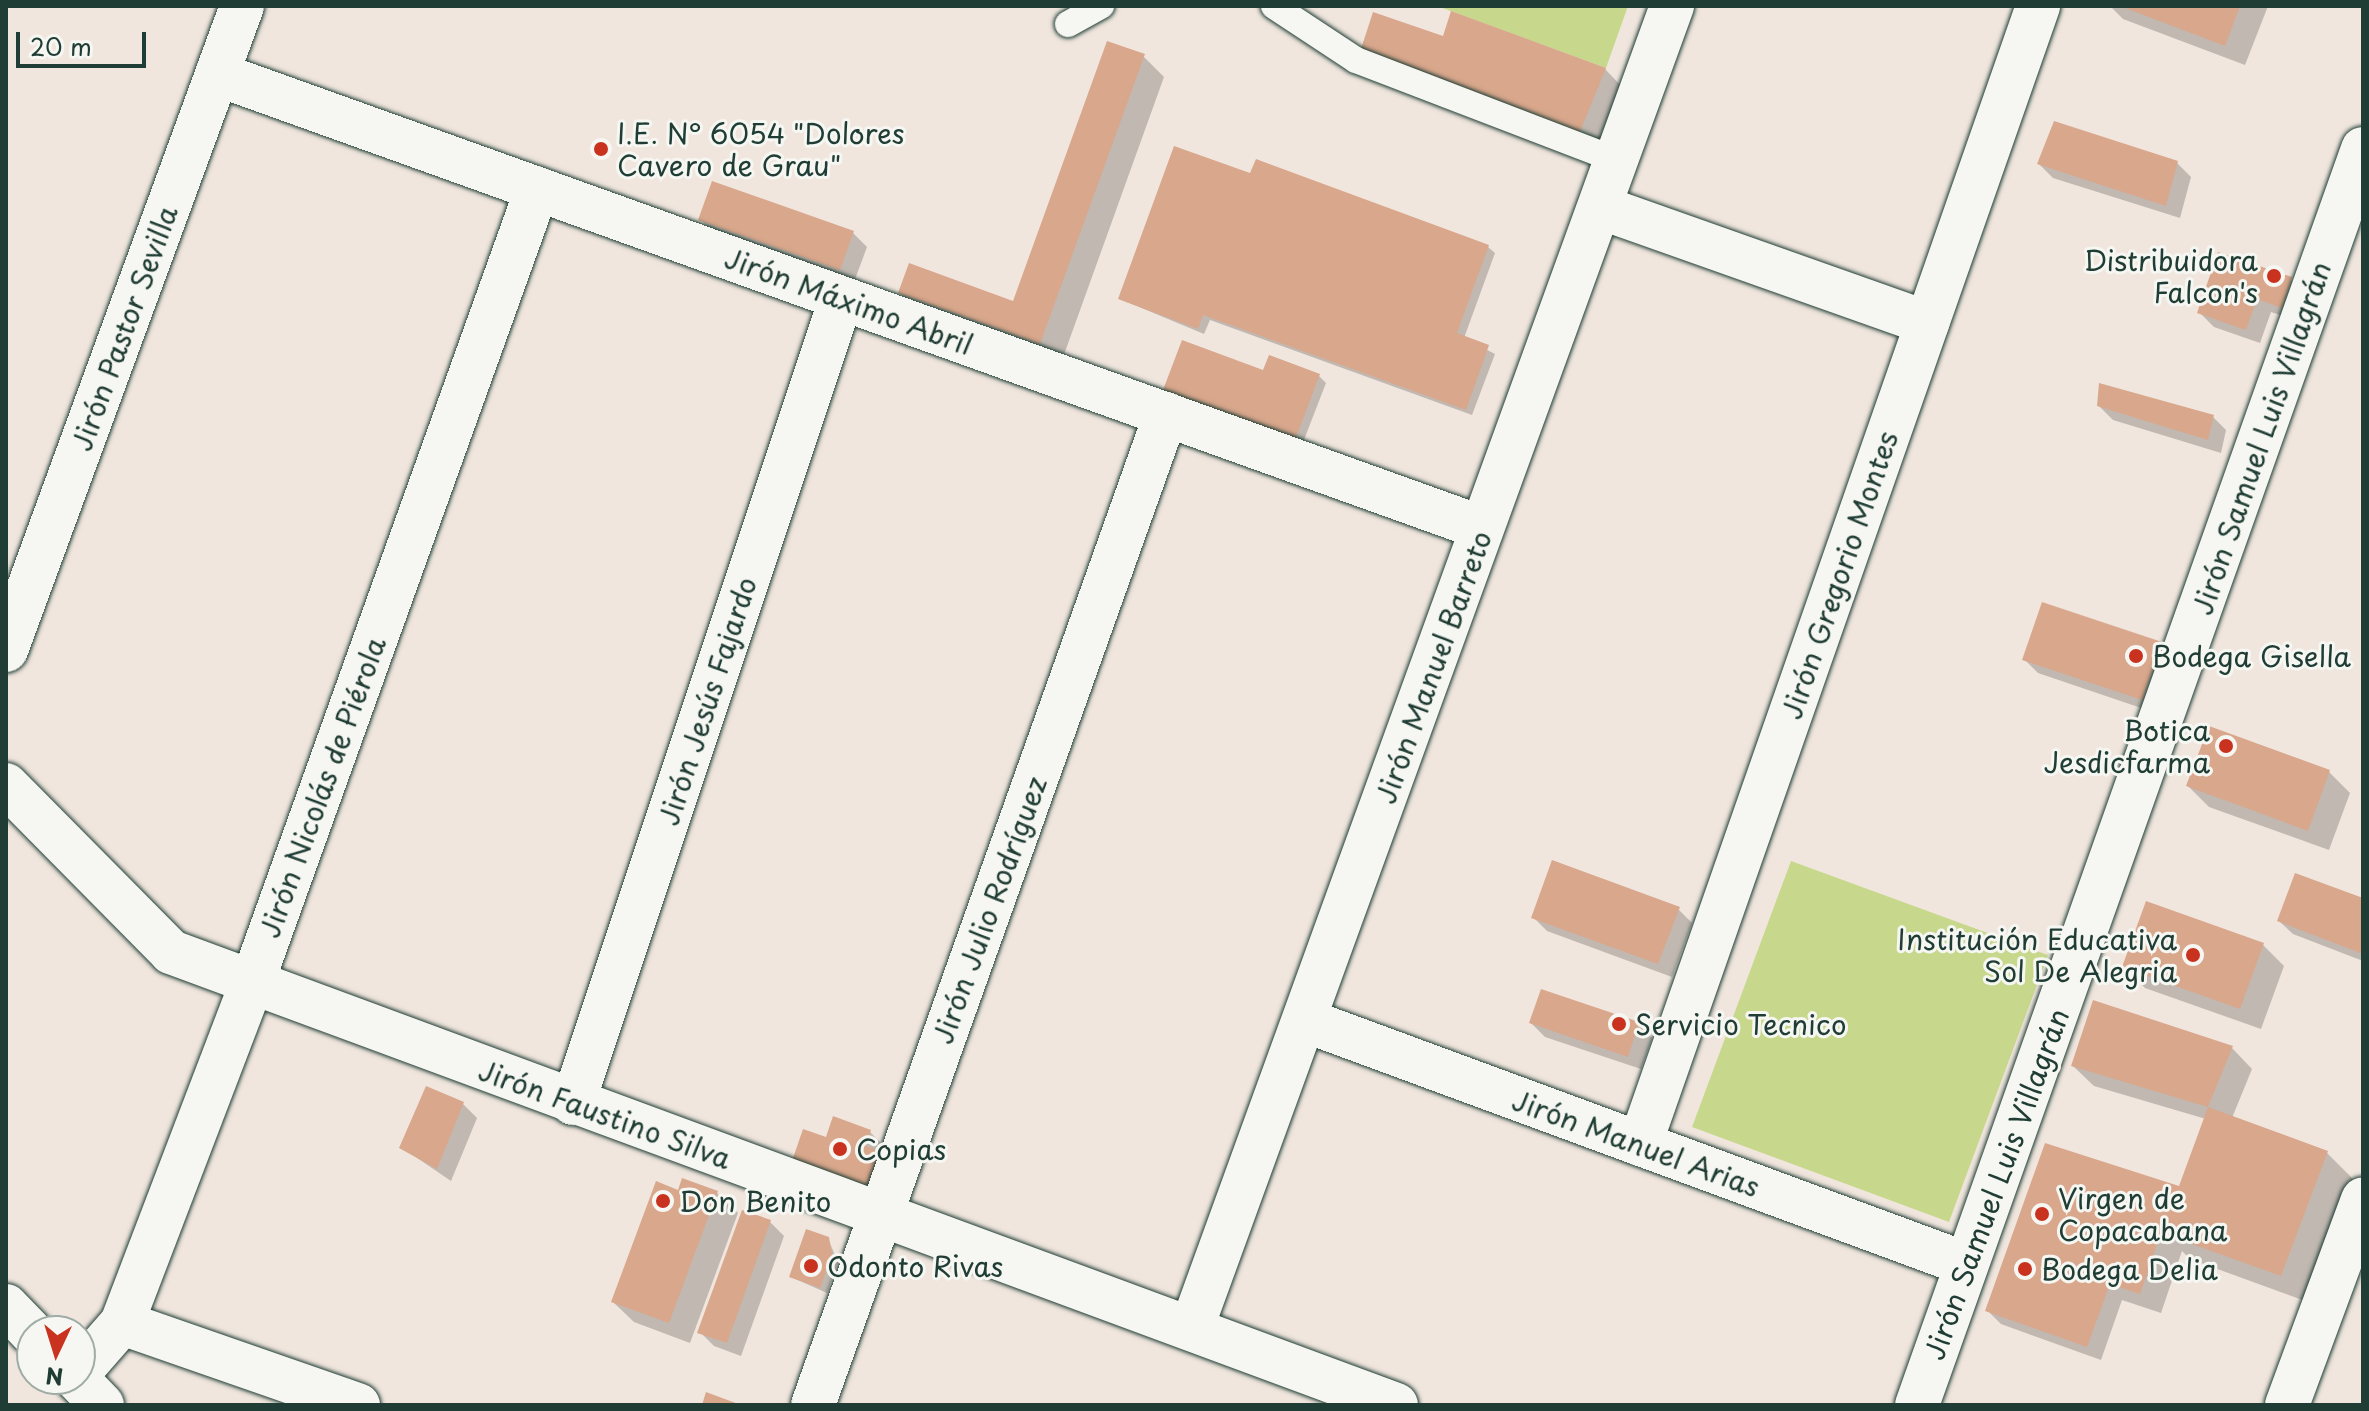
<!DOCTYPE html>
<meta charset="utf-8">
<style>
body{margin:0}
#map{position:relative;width:2369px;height:1411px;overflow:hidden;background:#f0e6de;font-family:"Playpen Sans",sans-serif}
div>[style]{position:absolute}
.green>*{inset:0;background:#c7d88c}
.shadow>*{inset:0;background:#0003}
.building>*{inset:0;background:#d9a78c}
.roads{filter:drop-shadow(0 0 2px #1f3d34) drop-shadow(0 0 2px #1f3d34)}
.service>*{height:26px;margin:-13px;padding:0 13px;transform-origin:13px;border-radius:13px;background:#f6f6f2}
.minor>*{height:44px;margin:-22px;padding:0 22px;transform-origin:22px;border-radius:22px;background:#f6f6f2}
.secondary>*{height:44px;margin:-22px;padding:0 22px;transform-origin:22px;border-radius:22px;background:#f6f6f2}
.dots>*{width:22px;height:22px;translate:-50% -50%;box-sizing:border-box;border:4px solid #f6f6f2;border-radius:50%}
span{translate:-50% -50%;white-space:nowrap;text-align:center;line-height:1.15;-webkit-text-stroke:6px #f6f6f2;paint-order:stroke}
.poi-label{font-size:28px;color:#1f3d34}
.left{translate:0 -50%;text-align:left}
.right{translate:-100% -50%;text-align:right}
.street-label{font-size:28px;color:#1f3d34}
.frame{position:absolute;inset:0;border:8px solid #1f3d34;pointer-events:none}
.north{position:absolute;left:16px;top:1315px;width:80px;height:80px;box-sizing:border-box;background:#f6f6f2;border:2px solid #a0aca6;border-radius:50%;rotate:184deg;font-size:22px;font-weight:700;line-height:32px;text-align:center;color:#1f3d34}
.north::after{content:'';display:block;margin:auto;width:28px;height:36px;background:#c8321e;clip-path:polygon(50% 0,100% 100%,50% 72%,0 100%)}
.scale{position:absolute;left:16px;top:32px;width:130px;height:36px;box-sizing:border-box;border:4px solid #1f3d34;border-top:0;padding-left:10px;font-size:24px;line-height:28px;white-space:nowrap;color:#1f3d34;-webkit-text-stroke:6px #f6f6f2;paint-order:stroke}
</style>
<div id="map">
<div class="green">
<i style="clip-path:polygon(1437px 6px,1628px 6px,1606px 68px)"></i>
<i style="clip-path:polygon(1791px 861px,2048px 955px,1949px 1222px,1692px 1127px)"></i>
</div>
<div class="shadow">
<i style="clip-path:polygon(2110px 6px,2268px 6px,2245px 65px,2123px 19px)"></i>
<i style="clip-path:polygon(1444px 39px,1605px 69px,1625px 90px,1600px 153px)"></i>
<i style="clip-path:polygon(1143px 56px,1164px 77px,1061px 363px,921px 314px,900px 293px,1014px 304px)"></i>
<i style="clip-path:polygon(2177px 163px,2191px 177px,2180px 218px,2053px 178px,2039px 164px)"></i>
<i style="clip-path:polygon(1252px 176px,1488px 247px,1495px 253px,1464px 338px,1495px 354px,1472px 415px,1210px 320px,1204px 334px,1120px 299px)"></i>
<i style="clip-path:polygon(700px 219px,853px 233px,867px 247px,854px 282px,714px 233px)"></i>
<i style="clip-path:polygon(2290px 279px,2304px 293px,2295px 320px,2271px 312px,2260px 343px,2214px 327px,2200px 313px)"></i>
<i style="clip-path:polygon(1264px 373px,1319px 376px,1326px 383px,1302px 445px,1166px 389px)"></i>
<i style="clip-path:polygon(2099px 406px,2212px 416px,2226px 430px,2221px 453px,2113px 420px)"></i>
<i style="clip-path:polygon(2161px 644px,2175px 658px,2156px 713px,2038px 673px,2024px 659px)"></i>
<i style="clip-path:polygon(2329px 772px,2350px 793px,2329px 850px,2209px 807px,2188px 786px)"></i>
<i style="clip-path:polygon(2363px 900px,2363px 961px,2293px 934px,2279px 921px)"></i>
<i style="clip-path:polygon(1678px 909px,1692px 923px,1672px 977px,1547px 931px,1533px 917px)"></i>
<i style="clip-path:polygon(2263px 945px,2284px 966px,2261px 1029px,2145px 988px,2124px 967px)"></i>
<i style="clip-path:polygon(1531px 1023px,1638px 1024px,1652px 1038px,1641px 1069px,1545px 1037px)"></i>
<i style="clip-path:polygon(evenodd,2232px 1048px,2252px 1069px,2232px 1118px,2327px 1153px,2353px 1179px,2308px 1302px,2190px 1259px,2182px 1251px,2161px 1313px,2122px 1300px,2101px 1360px,2001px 1324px,1987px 1310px,2180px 1189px,2206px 1119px,2094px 1086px,2073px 1066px,2232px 1048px,2178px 1193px,2163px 1235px,2158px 1235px,2178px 1193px)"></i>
<i style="clip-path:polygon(463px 1104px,477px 1118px,451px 1181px,401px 1147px)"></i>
<i style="clip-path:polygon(870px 1132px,884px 1146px,881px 1154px,827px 1139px)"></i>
<i style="clip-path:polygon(679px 1193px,717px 1193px,738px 1213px,690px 1343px,634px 1322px,613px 1302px)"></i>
<i style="clip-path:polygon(770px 1222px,784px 1236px,741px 1356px,714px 1346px,700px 1332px)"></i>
<i style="clip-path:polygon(828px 1239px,838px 1262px,827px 1293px,791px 1277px)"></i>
</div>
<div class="building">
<i style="clip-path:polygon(2120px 6px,2240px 6px,2225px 46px)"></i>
<i style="clip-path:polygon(1451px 11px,1606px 68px,1579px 134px,1358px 58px,1373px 12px,1443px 36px)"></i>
<i style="clip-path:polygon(1107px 41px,1145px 54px,1040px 344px,898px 293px,909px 263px,1013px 301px)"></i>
<i style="clip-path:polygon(2054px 121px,2178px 161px,2166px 206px,2037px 164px)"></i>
<i style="clip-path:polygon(1174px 146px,1250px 173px,1256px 159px,1489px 245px,1457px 333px,1489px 345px,1466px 410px,1203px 315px,1198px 329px,1118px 299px)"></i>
<i style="clip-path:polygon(712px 181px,854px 231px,840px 270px,698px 220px)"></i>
<i style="clip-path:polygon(2218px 252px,2292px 277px,2282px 308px,2257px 299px,2246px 330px,2197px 313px)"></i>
<i style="clip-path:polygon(1182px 340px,1263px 370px,1269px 355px,1320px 374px,1295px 440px,1163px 390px)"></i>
<i style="clip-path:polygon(2099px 383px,2214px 415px,2208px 440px,2097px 406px)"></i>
<i style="clip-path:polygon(2042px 602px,2162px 642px,2142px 700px,2022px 660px)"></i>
<i style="clip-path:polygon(2209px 726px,2330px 770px,2308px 831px,2186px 786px)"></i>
<i style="clip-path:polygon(1552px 860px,1680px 907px,1658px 964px,1531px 918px)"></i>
<i style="clip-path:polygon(2295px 873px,2363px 898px,2363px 954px,2277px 921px)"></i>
<i style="clip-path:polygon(2146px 901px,2264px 943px,2240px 1009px,2122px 967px)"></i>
<i style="clip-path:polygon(1541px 989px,1639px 1022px,1628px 1057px,1529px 1023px)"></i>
<i style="clip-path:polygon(2093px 1000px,2233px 1046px,2208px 1107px,2071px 1066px)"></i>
<i style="clip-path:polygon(426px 1086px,464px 1102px,437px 1169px,399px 1148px)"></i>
<i style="clip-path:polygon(2208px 1107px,2328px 1151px,2281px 1276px,2161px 1233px,2140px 1294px,2110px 1284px,2087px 1347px,1985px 1311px,2045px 1143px,2179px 1186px)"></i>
<i style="clip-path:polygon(833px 1116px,871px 1130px,866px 1146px,881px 1151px,868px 1188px,792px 1161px,803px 1129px,826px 1137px)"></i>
<i style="clip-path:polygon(682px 1178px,718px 1191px,669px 1323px,611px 1302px,656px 1181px,678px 1190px)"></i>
<i style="clip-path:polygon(742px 1210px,771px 1220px,727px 1343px,697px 1333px)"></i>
<i style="clip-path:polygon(806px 1229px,829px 1237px,832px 1255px,820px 1288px,789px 1277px)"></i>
<i style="clip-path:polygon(706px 1392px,741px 1405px,702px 1405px)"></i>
</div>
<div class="roads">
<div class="service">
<i style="left:1274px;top:6px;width:98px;rotate:33.4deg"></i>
<i style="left:1356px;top:60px;width:279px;rotate:21deg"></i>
<i style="left:1068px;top:24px;width:38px;rotate:-29deg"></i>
</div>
<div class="minor">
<i style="left:217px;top:74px;width:1344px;rotate:19.74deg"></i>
<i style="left:1600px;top:207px;width:347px;rotate:19.5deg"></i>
<i style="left:6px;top:650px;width:686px;rotate:-69.87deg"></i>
<i style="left:6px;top:785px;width:235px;rotate:45.3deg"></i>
<i style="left:171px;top:952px;width:1306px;rotate:20.29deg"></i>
<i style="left:1307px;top:1021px;width:702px;rotate:20.24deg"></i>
<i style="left:573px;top:1103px;width:847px;rotate:-71.57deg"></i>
<i style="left:1640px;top:1144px;width:1206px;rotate:-70.72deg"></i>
<i style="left:122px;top:1323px;width:250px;rotate:19.2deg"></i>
<i style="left:1192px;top:1327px;width:1406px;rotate:-70.03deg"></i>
<i style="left:80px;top:1371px;width:64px;rotate:-48.8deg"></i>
<i style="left:122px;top:1323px;width:364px;rotate:-69.1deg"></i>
<i style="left:252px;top:983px;width:844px;rotate:-70.25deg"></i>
<i style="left:813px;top:1405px;width:1052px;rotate:-70.39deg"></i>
<i style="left:1917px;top:1405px;width:1333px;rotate:-70.45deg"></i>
<i style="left:2287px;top:1405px;width:219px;rotate:-69.7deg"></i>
</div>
<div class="secondary">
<i style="left:6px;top:1306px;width:37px;rotate:46deg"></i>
<i style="left:77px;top:1379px;width:36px;rotate:46deg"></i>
</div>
</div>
<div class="dots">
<i style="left:601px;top:149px;background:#c8321e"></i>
<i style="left:2274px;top:276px;background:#c8321e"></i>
<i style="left:2136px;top:656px;background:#c8321e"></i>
<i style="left:2226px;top:746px;background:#c8321e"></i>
<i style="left:2193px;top:955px;background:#c8321e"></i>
<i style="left:1619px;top:1024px;background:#c8321e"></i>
<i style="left:840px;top:1149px;background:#c8321e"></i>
<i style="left:663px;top:1201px;background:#c8321e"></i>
<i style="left:2042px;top:1214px;background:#c8321e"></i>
<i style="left:811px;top:1266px;background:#c8321e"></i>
<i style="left:2025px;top:1269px;background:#c8321e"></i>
</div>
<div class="poi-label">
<span class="left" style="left:617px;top:149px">I.E. N° 6054 "Dolores<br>Cavero de Grau"</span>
<span class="right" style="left:2258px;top:276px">Distribuidora<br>Falcon's</span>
<span class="left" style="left:2152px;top:656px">Bodega Gisella</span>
<span class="right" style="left:2210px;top:746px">Botica<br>Jesdicfarma</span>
<span class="right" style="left:2177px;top:955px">Institución Educativa<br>Sol De Alegria</span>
<span class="left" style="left:1635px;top:1024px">Servicio Tecnico</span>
<span class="left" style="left:856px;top:1149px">Copias</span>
<span class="left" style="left:2058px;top:1214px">Virgen de<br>Copacabana</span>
<span class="left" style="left:679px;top:1201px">Don Benito</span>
<span class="left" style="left:827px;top:1266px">Odonto Rivas</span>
<span class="left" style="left:2041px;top:1269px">Bodega Delia</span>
</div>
<div class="street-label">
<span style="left:849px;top:301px;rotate:20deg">Jirón Máximo Abril</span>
<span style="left:124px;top:328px;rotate:-70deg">Jirón Pastor Sevilla</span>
<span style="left:2261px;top:438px;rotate:-71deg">Jirón Samuel Luis Villagrán</span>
<span style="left:1839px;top:575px;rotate:-71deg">Jirón Gregorio Montes</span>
<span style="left:1433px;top:667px;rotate:-70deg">Jirón Manuel Barreto</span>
<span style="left:707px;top:701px;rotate:-72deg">Jirón Jesús Fajardo</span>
<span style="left:322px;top:787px;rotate:-70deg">Jirón Nicolás de Piérola</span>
<span style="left:989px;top:910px;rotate:-70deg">Jirón Julio Rodríguez</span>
<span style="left:605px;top:1114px;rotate:20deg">Jirón Faustino Silva</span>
<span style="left:1636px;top:1143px;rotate:20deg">Jirón Manuel Arias</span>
<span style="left:1996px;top:1184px;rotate:-70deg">Jirón Samuel Luis Villagrán</span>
</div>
<div class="frame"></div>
<div class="north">N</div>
<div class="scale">20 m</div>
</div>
